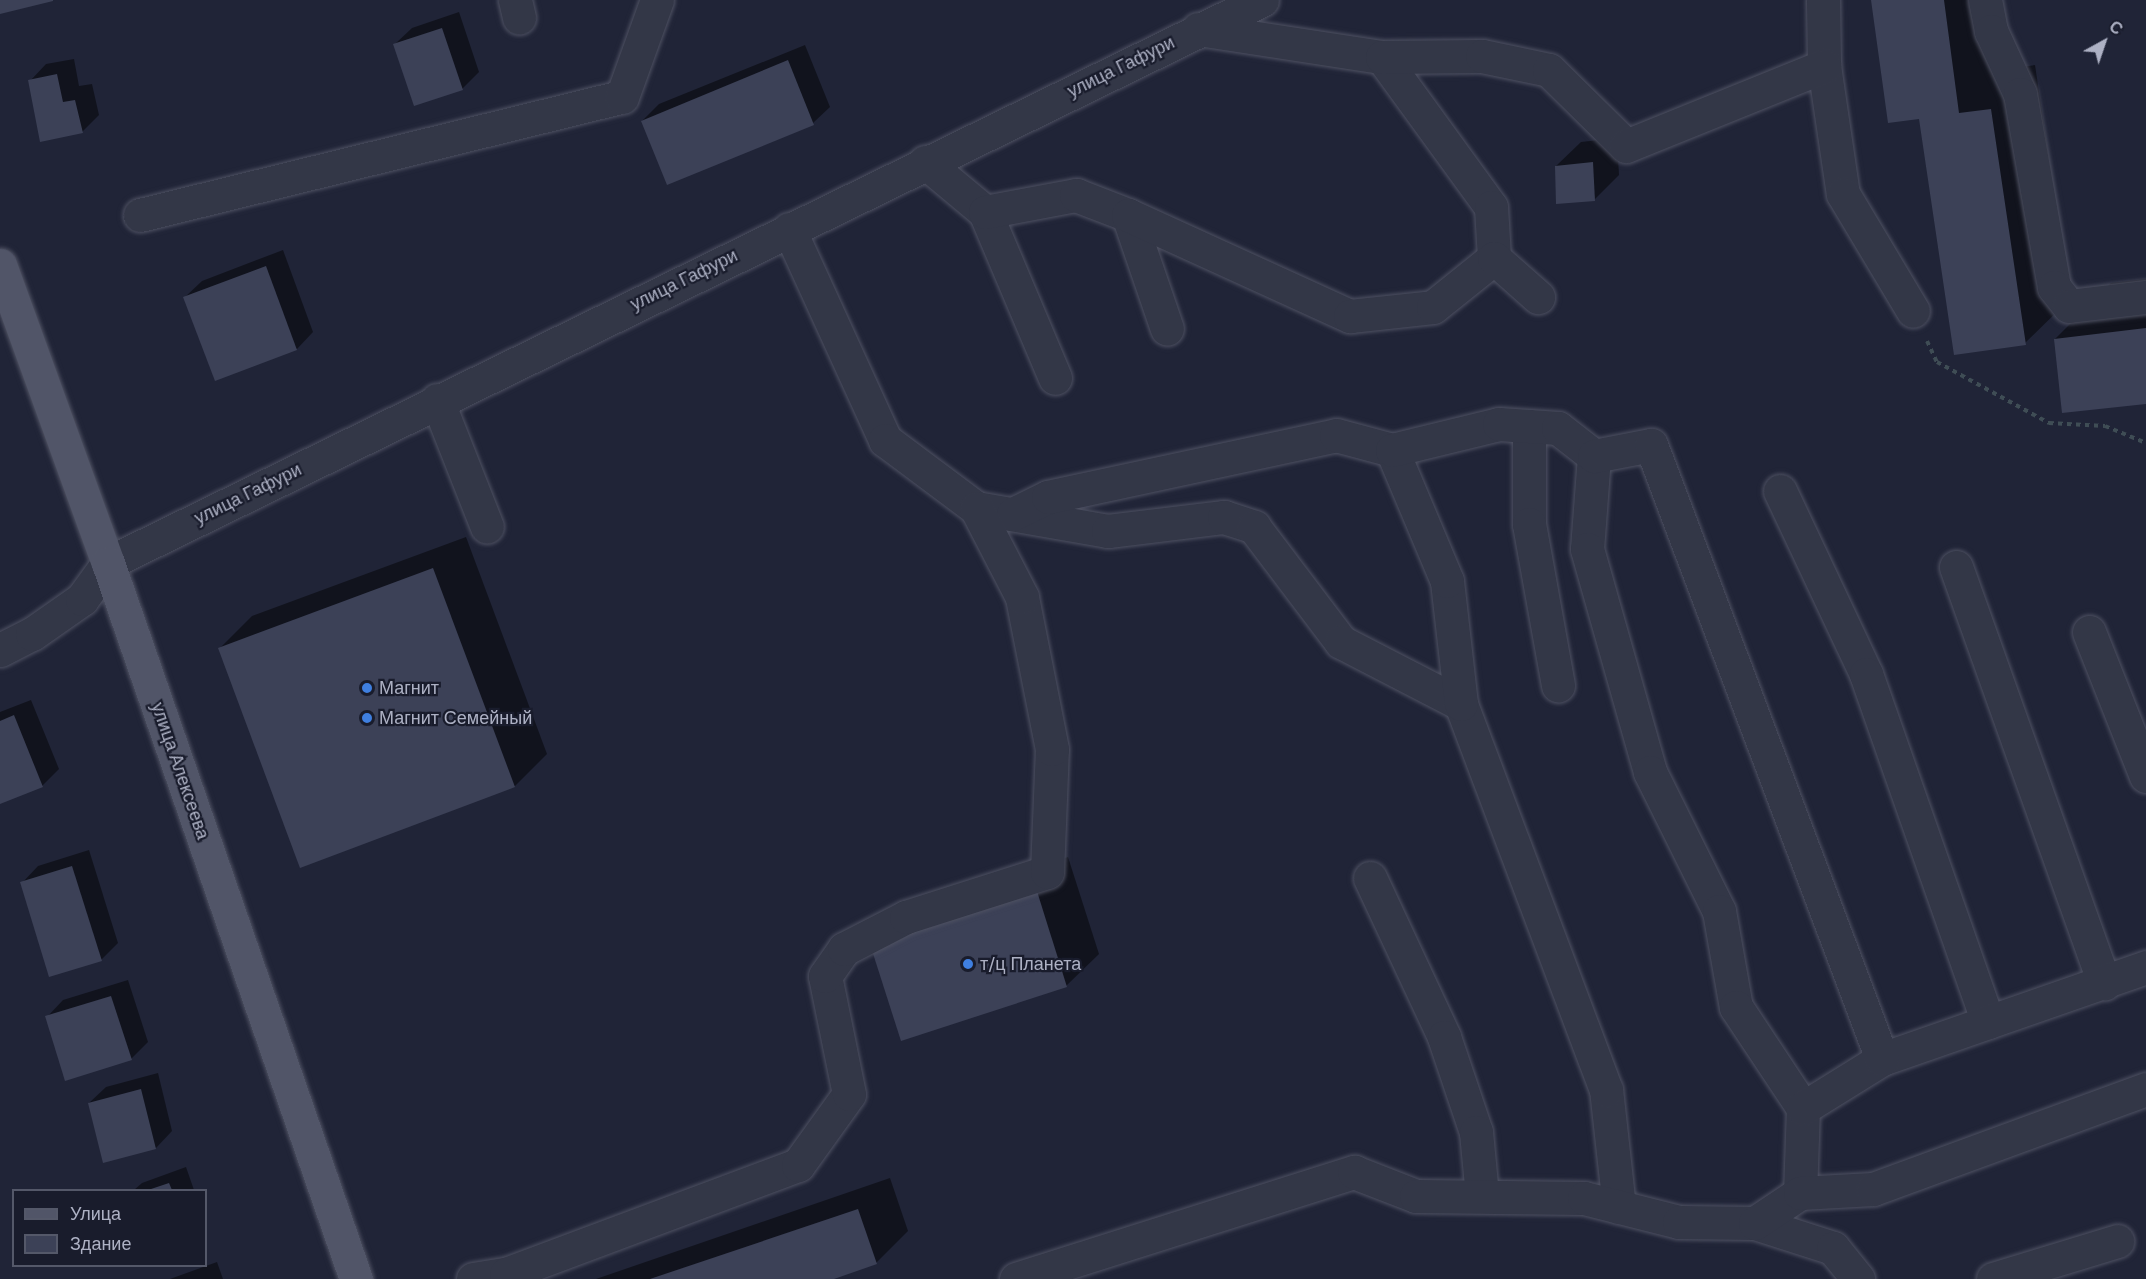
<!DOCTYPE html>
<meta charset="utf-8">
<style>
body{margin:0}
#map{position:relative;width:2146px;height:1279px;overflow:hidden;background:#202437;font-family:"DM Sans",sans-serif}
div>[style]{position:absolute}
.shadow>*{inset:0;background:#0007}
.building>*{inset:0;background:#3c4157}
.path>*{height:4px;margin-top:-2px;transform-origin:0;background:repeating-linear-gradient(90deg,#3f4d55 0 4.5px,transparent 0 9px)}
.roads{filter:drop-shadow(0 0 2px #4e5162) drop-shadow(0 0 2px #4e5162)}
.minor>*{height:33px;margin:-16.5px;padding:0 16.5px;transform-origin:16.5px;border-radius:16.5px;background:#333747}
.major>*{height:33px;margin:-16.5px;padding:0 16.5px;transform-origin:16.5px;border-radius:16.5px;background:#515568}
.dots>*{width:16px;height:16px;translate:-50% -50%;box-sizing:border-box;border:3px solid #191c2c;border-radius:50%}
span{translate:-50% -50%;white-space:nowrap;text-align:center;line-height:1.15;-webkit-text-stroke:4.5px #191c2c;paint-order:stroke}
.street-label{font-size:18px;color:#adb1c4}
.poi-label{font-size:18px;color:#adb1c4}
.left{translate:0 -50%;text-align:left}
.legend{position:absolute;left:12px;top:1189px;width:195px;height:78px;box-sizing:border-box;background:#191c2c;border:2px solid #545869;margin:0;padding:8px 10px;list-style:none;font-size:18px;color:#adb1c4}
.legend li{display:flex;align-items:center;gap:12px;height:30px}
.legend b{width:30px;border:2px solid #545869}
.north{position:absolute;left:2074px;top:12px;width:60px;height:60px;-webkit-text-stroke:4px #191c2c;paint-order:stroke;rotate:40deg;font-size:16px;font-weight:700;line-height:24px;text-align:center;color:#adb1c4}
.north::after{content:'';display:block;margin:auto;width:21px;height:27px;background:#adb1c4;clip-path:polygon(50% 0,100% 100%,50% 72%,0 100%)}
</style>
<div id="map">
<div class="shadow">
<i style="clip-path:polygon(1873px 0,1994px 0,2003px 70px,2035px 65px,2070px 299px,2025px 343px,1920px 117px)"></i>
<i style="clip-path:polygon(459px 12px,479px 72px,462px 89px,395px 44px,412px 28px)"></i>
<i style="clip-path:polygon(805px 45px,830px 107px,813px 123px,642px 121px,659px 104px)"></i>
<i style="clip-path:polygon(74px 59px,79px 86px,92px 84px,99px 115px,82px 132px,30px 81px,46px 64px)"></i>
<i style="clip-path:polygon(1617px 138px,1619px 175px,1594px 200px,1556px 166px,1581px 142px)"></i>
<i style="clip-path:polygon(283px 250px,313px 332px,297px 349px,185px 297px,202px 281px)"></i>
<i style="clip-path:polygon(2146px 279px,2146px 402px,2055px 339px,2111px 283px)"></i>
<i style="clip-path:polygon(466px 537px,547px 754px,515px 786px,301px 866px,220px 648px,252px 616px)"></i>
<i style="clip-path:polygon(31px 700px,59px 769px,42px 786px,0 802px,0 712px)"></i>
<i style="clip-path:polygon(89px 850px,118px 943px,102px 959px,50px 975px,22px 883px,38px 866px)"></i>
<i style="clip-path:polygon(1068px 857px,1099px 954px,1066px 986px,903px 909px)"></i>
<i style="clip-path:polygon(128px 980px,148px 1042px,131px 1059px,47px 1017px,63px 1000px)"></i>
<i style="clip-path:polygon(158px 1073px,172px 1131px,156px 1148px,89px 1103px,106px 1087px)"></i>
<i style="clip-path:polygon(186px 1167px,194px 1190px,134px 1190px,142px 1183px)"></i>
<i style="clip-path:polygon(890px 1178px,908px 1231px,876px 1263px,829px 1279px,596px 1279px)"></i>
<i style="clip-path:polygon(217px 1262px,223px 1279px,170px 1279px)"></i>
</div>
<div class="building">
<i style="clip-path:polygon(0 0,53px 0,53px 1px,0 14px)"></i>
<i style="clip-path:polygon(1871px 0,1944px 0,1959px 113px,1991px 109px,2026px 345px,1954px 355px,1919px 119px,1888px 123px)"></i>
<i style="clip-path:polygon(442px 28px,463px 90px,414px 106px,393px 44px)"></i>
<i style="clip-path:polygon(788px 60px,814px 125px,667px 185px,641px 121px)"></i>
<i style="clip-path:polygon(57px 74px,63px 102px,75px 100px,83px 133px,40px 142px,28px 80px)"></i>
<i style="clip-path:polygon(1593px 162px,1595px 201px,1556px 204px,1555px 166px)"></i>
<i style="clip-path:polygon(266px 266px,297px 350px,215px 381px,183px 297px)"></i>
<i style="clip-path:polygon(2146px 328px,2146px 404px,2062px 413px,2054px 339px)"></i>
<i style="clip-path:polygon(433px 568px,515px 787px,300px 868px,218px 648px)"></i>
<i style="clip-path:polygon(14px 715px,43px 787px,0 804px,0 721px)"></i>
<i style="clip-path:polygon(72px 866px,102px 961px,49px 977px,20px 882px)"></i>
<i style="clip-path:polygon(1036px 888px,1067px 987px,901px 1041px,869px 941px)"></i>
<i style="clip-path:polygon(111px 996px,132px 1060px,65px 1081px,45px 1016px)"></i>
<i style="clip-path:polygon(141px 1089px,156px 1149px,103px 1163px,88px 1103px)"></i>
<i style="clip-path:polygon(169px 1183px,172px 1190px,148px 1190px)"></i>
<i style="clip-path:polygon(858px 1209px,877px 1264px,834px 1279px,650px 1279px)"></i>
</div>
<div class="path">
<i style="left:1927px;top:341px;width:23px;rotate:65deg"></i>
<i style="left:1937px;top:362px;width:128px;rotate:28.6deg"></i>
<i style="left:2049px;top:423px;width:56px;rotate:3.1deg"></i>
<i style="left:2105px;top:426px;width:44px;rotate:22.5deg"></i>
</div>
<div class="roads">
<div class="minor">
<i style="left:515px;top:0;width:18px;rotate:77deg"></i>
<i style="left:1823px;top:0;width:66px;rotate:89.1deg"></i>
<i style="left:1824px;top:66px;width:129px;rotate:81.6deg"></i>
<i style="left:1843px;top:194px;width:136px;rotate:59.1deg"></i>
<i style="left:1985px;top:0;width:32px;rotate:79deg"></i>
<i style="left:1991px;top:31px;width:69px;rotate:65.3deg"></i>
<i style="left:2020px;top:94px;width:196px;rotate:80deg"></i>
<i style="left:2054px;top:287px;width:24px;rotate:52deg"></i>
<i style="left:2069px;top:306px;width:78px;rotate:-6.7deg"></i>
<i style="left:1198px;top:29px;width:186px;rotate:8.7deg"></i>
<i style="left:1382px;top:57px;width:185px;rotate:54deg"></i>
<i style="left:1491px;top:207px;width:51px;rotate:86.6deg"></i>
<i style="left:1382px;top:57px;width:100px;rotate:-0.6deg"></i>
<i style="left:1482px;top:56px;width:68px;rotate:11.8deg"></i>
<i style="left:1549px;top:70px;width:108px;rotate:44.6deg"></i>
<i style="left:1626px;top:146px;width:214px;rotate:-22deg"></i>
<i style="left:925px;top:162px;width:78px;rotate:39.8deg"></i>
<i style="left:985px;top:212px;width:180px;rotate:67.1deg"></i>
<i style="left:985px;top:212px;width:93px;rotate:-10.6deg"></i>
<i style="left:1076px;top:195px;width:56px;rotate:21deg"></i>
<i style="left:1128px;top:215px;width:120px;rotate:71.1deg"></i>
<i style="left:140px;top:215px;width:496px;rotate:-13.8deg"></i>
<i style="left:622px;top:97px;width:103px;rotate:-70.2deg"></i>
<i style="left:1128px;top:215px;width:244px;rotate:24.5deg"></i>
<i style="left:1350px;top:316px;width:83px;rotate:-6.2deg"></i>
<i style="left:1433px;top:307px;width:78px;rotate:-38.8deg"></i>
<i style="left:1494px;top:258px;width:59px;rotate:41.6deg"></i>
<i style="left:789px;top:229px;width:232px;rotate:65.5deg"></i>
<i style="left:885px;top:440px;width:114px;rotate:36.8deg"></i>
<i style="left:976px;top:508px;width:134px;rotate:9.9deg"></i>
<i style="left:1108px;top:531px;width:117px;rotate:-6.9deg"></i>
<i style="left:1224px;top:517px;width:32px;rotate:18deg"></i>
<i style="left:1254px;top:527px;width:144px;rotate:52.9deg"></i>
<i style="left:1341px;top:642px;width:135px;rotate:27.3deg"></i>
<i style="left:437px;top:400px;width:136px;rotate:68.5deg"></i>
<i style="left:1529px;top:426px;width:98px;rotate:90deg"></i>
<i style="left:1529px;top:524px;width:164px;rotate:79.8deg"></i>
<i style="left:1594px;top:456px;width:93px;rotate:94.3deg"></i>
<i style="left:1587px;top:549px;width:232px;rotate:74.2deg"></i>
<i style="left:1650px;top:772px;width:155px;rotate:63.6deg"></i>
<i style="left:1719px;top:911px;width:97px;rotate:80deg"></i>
<i style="left:1736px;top:1007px;width:121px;rotate:56.4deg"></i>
<i style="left:1803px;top:1108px;width:85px;rotate:92deg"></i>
<i style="left:1780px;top:491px;width:202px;rotate:64.8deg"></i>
<i style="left:1866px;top:674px;width:369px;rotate:70.7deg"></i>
<i style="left:1013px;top:514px;width:39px;rotate:-26deg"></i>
<i style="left:1048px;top:497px;width:295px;rotate:-12.1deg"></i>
<i style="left:1336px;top:435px;width:58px;rotate:15deg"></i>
<i style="left:1956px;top:567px;width:442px;rotate:70.4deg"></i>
<i style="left:2089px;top:632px;width:155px;rotate:68.4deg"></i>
<i style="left:0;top:650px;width:36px;rotate:-27deg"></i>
<i style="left:32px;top:634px;width:61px;rotate:-35deg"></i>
<i style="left:82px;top:599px;width:44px;rotate:-54.2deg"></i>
<i style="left:108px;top:563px;width:1284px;rotate:-26.01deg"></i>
<i style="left:1370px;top:878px;width:175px;rotate:65deg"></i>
<i style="left:1444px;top:1037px;width:100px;rotate:71.4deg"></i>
<i style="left:1476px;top:1132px;width:64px;rotate:84.6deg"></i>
<i style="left:1803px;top:1108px;width:93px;rotate:-31.8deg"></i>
<i style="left:1882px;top:1059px;width:280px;rotate:-19.2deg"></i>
<i style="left:1619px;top:1207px;width:118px;rotate:-96.3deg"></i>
<i style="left:1606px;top:1090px;width:412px;rotate:-110.6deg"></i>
<i style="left:1461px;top:704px;width:124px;rotate:-96.5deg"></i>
<i style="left:1447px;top:581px;width:142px;rotate:-112.8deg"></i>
<i style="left:1392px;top:450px;width:110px;rotate:-13.7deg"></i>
<i style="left:1499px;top:424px;width:59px;rotate:3.9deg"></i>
<i style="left:1558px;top:428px;width:46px;rotate:37.9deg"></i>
<i style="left:1594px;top:456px;width:58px;rotate:-10.9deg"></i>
<i style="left:1651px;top:445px;width:656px;rotate:69.38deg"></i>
<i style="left:1755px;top:1223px;width:82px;rotate:17.8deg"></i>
<i style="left:1833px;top:1248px;width:40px;rotate:51deg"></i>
<i style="left:473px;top:1279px;width:33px;rotate:-9deg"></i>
<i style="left:508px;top:1279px;width:5px;rotate:-112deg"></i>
<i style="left:506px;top:1274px;width:312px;rotate:-20.5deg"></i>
<i style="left:798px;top:1165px;width:87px;rotate:-54.3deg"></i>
<i style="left:849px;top:1094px;width:120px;rotate:-101.5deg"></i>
<i style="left:825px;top:976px;width:33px;rotate:-55deg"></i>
<i style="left:844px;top:949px;width:70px;rotate:-27.3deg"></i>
<i style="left:906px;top:917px;width:148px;rotate:-17.7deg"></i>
<i style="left:1047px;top:872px;width:123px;rotate:-87.7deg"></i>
<i style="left:1052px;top:749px;width:155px;rotate:-101.2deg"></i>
<i style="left:1022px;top:597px;width:100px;rotate:-117.3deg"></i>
<i style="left:1016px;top:1279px;width:355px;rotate:-17.6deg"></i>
<i style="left:1354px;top:1172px;width:66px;rotate:21.2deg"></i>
<i style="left:1416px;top:1196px;width:168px;rotate:0.7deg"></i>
<i style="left:1584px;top:1198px;width:98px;rotate:14.2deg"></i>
<i style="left:1679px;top:1222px;width:76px;rotate:0.8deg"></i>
<i style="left:1755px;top:1223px;width:54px;rotate:-33.7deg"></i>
<i style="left:1800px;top:1193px;width:73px;rotate:-3.1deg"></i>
<i style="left:1873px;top:1189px;width:291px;rotate:-20.1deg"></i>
<i style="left:1993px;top:1279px;width:130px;rotate:-17deg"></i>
</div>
<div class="major">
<i style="left:0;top:265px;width:317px;rotate:70.1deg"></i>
<i style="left:108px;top:563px;width:758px;rotate:70.9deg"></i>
</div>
</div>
<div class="dots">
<i style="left:367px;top:688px;background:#3f7fe0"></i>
<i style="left:367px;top:718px;background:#3f7fe0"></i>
<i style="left:968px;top:964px;background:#3f7fe0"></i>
</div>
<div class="street-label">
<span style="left:1121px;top:67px;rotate:-26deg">улица Гафури</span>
<span style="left:684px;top:280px;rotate:-26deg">улица Гафури</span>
<span style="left:248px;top:494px;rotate:-26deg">улица Гафури</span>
<span style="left:180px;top:771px;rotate:71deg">улица Алексеева</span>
</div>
<div class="poi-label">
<span class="left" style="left:379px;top:688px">Магнит</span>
<span class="left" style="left:379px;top:718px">Магнит Семейный</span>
<span class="left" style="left:980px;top:964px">т/ц Планета</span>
</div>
<ul class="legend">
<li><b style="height:8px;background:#515568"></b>Улица</li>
<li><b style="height:16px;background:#3c4157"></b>Здание</li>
</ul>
<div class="north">С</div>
</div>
